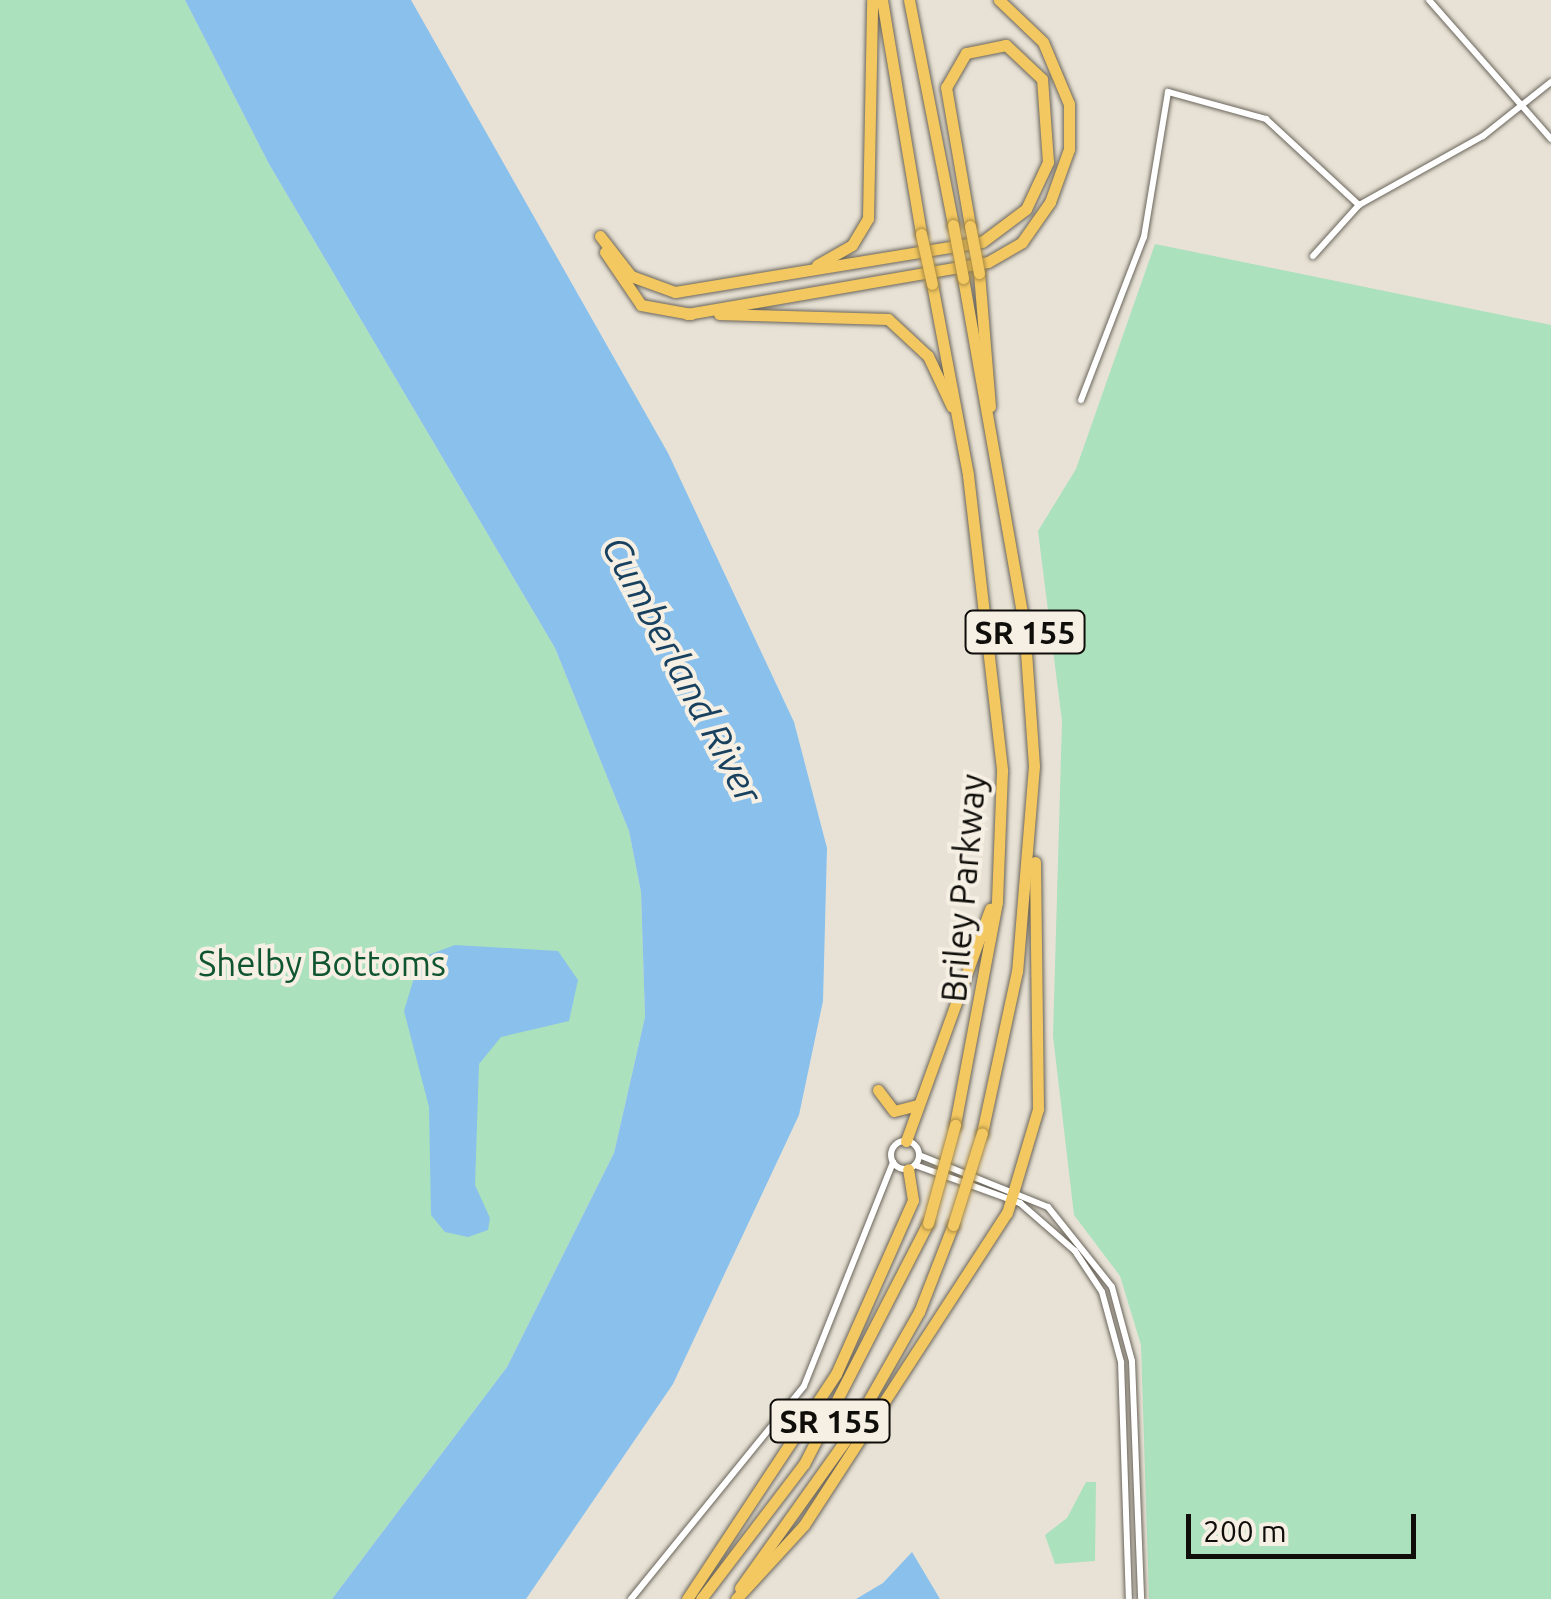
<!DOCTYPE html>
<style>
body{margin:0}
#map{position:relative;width:1551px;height:1599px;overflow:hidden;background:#e8e2d6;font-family:Ubuntu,sans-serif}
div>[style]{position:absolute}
.green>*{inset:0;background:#abe1bc}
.water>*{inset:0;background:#89c0ec}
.roads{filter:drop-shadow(0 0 2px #6a655b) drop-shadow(0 0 2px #6a655b)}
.minor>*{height:6px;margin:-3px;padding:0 3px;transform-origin:3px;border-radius:3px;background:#fff}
.minor>.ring{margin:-3px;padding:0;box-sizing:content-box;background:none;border:6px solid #fff;border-radius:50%}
.motorway>*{height:11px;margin:-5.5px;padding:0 5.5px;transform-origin:5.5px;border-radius:5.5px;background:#f4c860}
.bridges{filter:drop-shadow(0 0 2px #a48742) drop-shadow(0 0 2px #a48742)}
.motorway-bridge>*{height:11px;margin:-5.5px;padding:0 5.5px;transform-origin:5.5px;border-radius:5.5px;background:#f4c860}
span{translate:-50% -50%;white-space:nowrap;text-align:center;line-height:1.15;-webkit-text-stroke:8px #f5efe4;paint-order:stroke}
.shield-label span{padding:2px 8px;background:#f5efe4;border:2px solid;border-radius:8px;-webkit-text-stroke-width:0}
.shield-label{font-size:32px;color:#100e0a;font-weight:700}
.street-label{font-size:35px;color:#100e0a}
.park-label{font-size:35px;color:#0f552f}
.water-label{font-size:38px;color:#18415f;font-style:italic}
.scale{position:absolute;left:1186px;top:1514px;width:230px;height:45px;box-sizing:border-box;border:5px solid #100e0a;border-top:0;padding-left:12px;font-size:30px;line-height:35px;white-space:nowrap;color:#100e0a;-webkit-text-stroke:8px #f5efe4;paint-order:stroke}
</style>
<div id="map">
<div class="green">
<i style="clip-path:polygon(0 0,185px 0,269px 164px,555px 648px,629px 831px,641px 892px,645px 1017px,614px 1153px,507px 1367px,332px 1599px,0 1599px)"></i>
<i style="clip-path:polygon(1155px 244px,1551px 325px,1551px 1599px,1149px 1599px,1141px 1345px,1120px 1276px,1074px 1215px,1053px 1036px,1062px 721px,1038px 531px,1076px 469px)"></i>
<i style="clip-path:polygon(1086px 1482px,1096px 1482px,1095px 1561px,1055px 1564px,1045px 1535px,1067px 1518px)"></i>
</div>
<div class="water">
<i style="clip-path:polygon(185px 0,411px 0,668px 453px,794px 722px,827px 848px,823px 1001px,799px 1115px,673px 1384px,526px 1599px,332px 1599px,507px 1367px,614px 1153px,645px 1017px,641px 892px,629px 831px,555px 648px,269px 164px)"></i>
<i style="clip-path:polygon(455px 945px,558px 951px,578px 980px,569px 1021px,501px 1037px,479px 1064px,475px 1185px,490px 1218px,488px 1230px,468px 1237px,445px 1232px,431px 1215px,429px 1107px,404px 1011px,420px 958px)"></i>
<i style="clip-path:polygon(912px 1552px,940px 1599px,856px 1599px,883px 1583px)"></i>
</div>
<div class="roads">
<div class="minor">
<i style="left:1429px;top:0;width:185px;rotate:48.7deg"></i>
<i style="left:1313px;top:256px;width:69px;rotate:-48deg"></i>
<i style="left:1081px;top:400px;width:175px;rotate:-68.9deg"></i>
<i style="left:1144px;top:237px;width:147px;rotate:-80.6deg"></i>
<i style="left:1168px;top:92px;width:102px;rotate:15.4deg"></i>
<i style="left:1266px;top:119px;width:127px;rotate:42.8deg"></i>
<i style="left:1359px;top:205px;width:142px;rotate:-29.1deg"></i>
<i style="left:1483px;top:136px;width:87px;rotate:-38.5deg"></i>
<i class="ring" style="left:891px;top:1141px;width:22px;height:22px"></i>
<i style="left:919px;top:1155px;width:139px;rotate:22deg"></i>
<i style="left:1048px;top:1207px;width:102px;rotate:51.3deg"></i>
<i style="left:1112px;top:1287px;width:77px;rotate:74.9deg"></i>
<i style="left:1132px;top:1361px;width:238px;rotate:87.8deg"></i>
<i style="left:915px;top:1165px;width:112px;rotate:19.9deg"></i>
<i style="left:1020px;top:1203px;width:73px;rotate:41.1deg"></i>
<i style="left:1075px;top:1251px;width:49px;rotate:56.6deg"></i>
<i style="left:1102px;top:1292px;width:73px;rotate:74.8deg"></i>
<i style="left:1121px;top:1362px;width:237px;rotate:88.1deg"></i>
<i style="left:631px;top:1599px;width:274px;rotate:-50.9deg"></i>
<i style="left:804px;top:1386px;width:241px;rotate:-68.3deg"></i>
</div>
<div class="motorway">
<i style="left:882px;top:0;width:237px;rotate:80.5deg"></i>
<i style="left:909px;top:0;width:229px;rotate:78.9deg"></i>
<i style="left:600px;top:236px;width:51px;rotate:52.2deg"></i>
<i style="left:631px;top:276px;width:47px;rotate:20deg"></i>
<i style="left:675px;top:292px;width:311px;rotate:-9.3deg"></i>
<i style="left:982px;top:242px;width:55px;rotate:-36.9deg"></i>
<i style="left:1026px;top:209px;width:52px;rotate:-64.9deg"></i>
<i style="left:1048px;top:162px;width:83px;rotate:-94.1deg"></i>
<i style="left:1042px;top:79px;width:50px;rotate:-136.6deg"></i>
<i style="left:1006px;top:45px;width:41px;rotate:168.7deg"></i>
<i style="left:966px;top:53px;width:39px;rotate:120deg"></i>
<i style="left:946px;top:87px;width:141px;rotate:80.2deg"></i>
<i style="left:605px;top:252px;width:64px;rotate:55.8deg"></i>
<i style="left:641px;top:305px;width:51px;rotate:10.2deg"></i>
<i style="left:817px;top:265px;width:40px;rotate:-29.7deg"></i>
<i style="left:852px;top:245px;width:31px;rotate:-59deg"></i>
<i style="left:868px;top:218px;width:218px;rotate:-88.9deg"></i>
<i style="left:979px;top:273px;width:134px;rotate:85.3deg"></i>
<i style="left:963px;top:278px;width:350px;rotate:80deg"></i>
<i style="left:1024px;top:623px;width:143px;rotate:86deg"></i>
<i style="left:1034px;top:766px;width:206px;rotate:94.7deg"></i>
<i style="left:1017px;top:971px;width:166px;rotate:102.2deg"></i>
<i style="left:932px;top:284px;width:194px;rotate:79.3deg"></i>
<i style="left:968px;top:475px;width:298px;rotate:83.4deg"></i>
<i style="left:1002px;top:771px;width:131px;rotate:92.2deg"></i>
<i style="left:997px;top:902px;width:227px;rotate:100.7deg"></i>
<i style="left:687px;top:314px;width:305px;rotate:-9.8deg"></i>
<i style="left:988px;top:262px;width:39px;rotate:-30deg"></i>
<i style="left:1022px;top:242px;width:49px;rotate:-55deg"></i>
<i style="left:1050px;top:202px;width:56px;rotate:-70.3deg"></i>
<i style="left:1069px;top:149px;width:45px;rotate:-90deg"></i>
<i style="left:1069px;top:104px;width:67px;rotate:-112.8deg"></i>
<i style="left:1043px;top:42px;width:61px;rotate:-136.3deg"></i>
<i style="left:719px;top:314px;width:169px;rotate:1.7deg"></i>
<i style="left:888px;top:319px;width:54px;rotate:42.8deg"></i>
<i style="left:928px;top:356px;width:56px;rotate:64.8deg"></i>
<i style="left:878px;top:1090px;width:26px;rotate:53deg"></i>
<i style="left:894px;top:1111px;width:25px;rotate:-14deg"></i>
<i style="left:906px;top:1141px;width:247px;rotate:-70.1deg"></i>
<i style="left:740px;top:1588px;width:188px;rotate:-54.5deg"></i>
<i style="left:849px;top:1435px;width:142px;rotate:-60.4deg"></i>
<i style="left:919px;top:1312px;width:93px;rotate:-68.7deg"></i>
<i style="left:687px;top:1599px;width:270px;rotate:-56.5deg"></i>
<i style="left:836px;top:1374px;width:190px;rotate:-66.1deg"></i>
<i style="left:913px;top:1200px;width:31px;rotate:-99deg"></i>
<i style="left:701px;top:1599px;width:170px;rotate:-52.7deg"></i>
<i style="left:804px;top:1464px;width:271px;rotate:-62.8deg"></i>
<i style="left:736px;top:1599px;width:100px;rotate:-47.4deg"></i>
<i style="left:804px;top:1525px;width:372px;rotate:-57deg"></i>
<i style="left:1007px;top:1213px;width:109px;rotate:-73.4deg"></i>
<i style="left:1038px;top:1109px;width:247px;rotate:-90.7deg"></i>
</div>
</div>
<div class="bridges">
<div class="motorway-bridge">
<i style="left:953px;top:225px;width:54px;rotate:79.3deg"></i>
<i style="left:970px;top:226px;width:48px;rotate:79.2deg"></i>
<i style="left:921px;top:234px;width:51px;rotate:77.6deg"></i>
<i style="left:928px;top:1223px;width:102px;rotate:-74.6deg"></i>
<i style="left:953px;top:1225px;width:96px;rotate:-72.5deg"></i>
</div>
</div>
<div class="shield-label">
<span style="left:1025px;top:632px">SR 155</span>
<span style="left:830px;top:1421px">SR 155</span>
</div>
<div class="street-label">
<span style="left:963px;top:888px;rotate:-85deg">Briley Parkway</span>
</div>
<div class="park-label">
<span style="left:322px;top:963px">Shelby Bottoms</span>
</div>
<div class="water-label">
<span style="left:682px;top:670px;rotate:62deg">Cumberland River</span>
</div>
<div class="scale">200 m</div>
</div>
